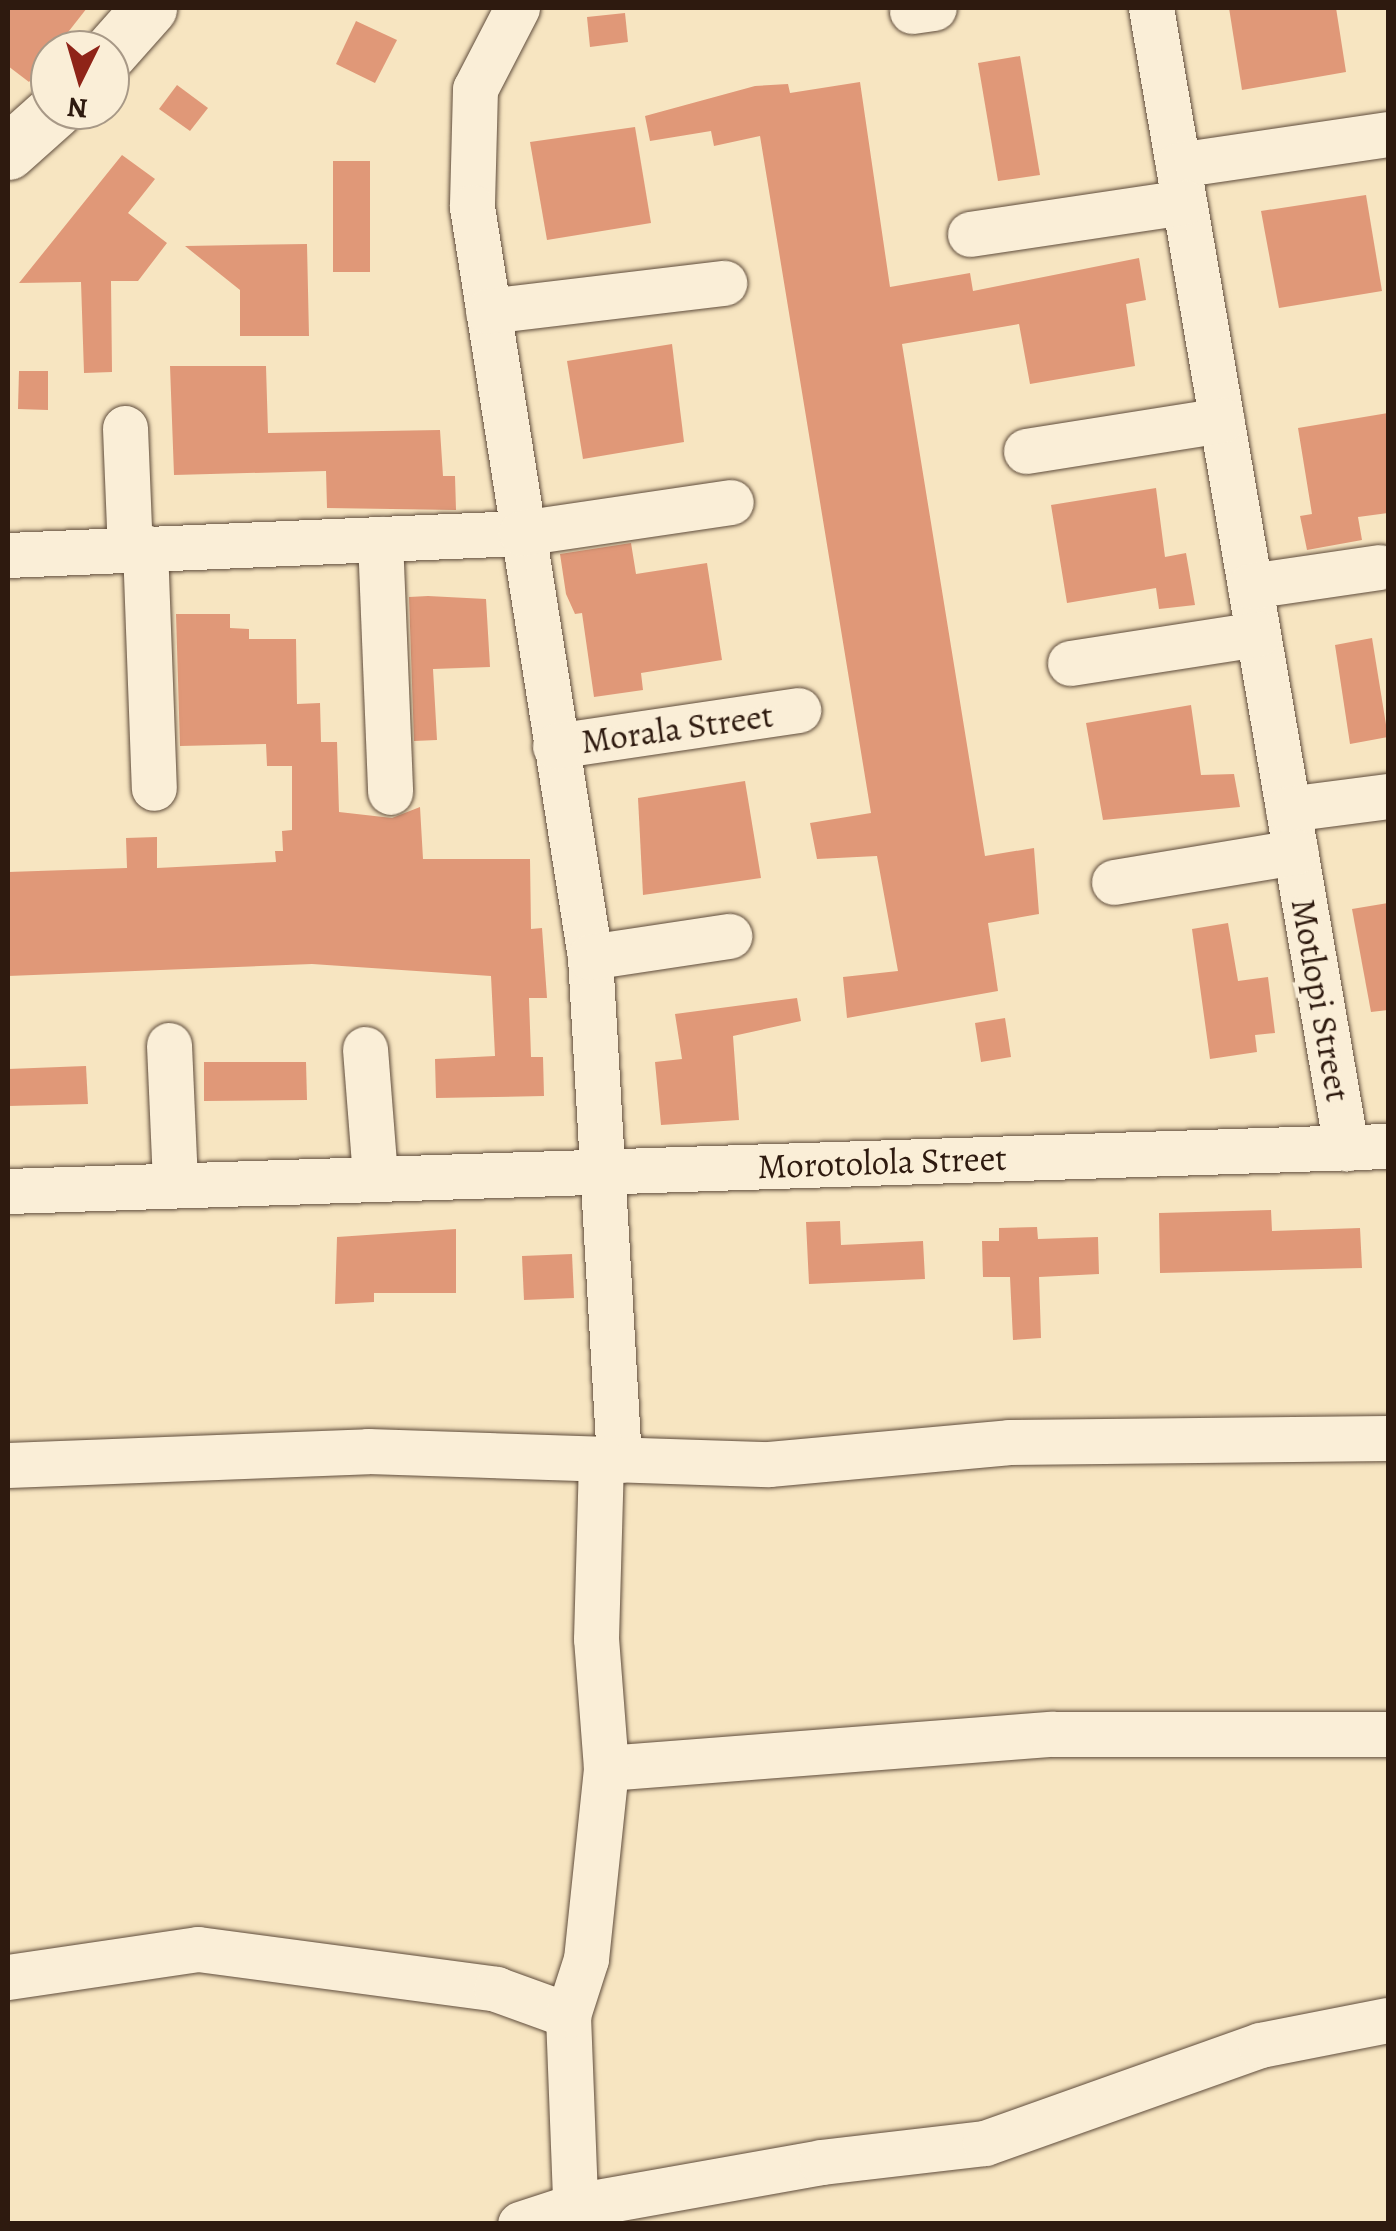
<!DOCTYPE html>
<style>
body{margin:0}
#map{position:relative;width:1396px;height:2231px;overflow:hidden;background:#f7e5c1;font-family:Alegreya,serif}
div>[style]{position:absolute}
.building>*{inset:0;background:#e09878}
.roads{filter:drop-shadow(0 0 2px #604d3c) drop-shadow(0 0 2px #604d3c)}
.minor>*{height:45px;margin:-22.5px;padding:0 22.5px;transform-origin:22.5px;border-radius:22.5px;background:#faeed7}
.tertiary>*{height:55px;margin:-27.5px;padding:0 27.5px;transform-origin:27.5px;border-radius:27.5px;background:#faeed7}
span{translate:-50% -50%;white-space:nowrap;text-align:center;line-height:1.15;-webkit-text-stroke:9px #faeed7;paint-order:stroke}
.street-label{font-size:35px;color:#2e1a0f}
.frame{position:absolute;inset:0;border:10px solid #2e1a0f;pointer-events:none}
.north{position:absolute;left:30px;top:30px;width:100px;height:100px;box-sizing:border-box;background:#faeed7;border:2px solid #a89987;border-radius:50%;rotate:185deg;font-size:28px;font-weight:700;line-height:40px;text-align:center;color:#2e1a0f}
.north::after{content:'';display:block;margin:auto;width:35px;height:45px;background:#8f2418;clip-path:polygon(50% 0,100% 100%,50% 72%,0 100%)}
</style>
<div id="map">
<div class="building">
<i style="clip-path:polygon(8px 8px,87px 8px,29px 82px,8px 66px)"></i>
<i style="clip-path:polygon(1229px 8px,1336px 8px,1346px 72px,1242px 90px)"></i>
<i style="clip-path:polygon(625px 13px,628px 42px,590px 47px,587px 17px)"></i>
<i style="clip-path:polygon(356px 21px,397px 40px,375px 83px,336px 64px)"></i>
<i style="clip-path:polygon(1020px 56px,1040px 175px,998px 181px,978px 63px)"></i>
<i style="clip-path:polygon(860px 82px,890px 287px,970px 273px,973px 291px,1139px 258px,1146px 300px,1126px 304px,1135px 366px,1030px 384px,1019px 324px,902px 344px,985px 856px,1034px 848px,1039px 914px,988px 923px,998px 991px,847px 1018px,843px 977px,898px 971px,877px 856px,817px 859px,810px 823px,871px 813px,760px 136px,714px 146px,711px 131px,650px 141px,645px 116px,755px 86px,788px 84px,790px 93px)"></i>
<i style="clip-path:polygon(177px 85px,208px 108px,190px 131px,159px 109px)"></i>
<i style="clip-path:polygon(635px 127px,651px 223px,547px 240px,530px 142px)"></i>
<i style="clip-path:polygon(122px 155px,155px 179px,128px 213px,167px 243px,138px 281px,111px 281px,112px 372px,84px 373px,81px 282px,19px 283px)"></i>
<i style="clip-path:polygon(333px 161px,370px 161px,370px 272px,333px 272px)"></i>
<i style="clip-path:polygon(1366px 195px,1382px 291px,1279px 308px,1261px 211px)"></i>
<i style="clip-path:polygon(307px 244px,309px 336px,240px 336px,240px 290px,185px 246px)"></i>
<i style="clip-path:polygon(672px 344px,684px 442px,583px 459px,567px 361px)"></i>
<i style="clip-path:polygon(170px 366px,266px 366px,268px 433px,440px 430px,443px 476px,455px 476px,456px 510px,327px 508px,326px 471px,174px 475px)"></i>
<i style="clip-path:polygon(19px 371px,48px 371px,48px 410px,18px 409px)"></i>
<i style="clip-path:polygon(1388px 413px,1388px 513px,1358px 517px,1362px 540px,1307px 550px,1300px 516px,1312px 514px,1298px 428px)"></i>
<i style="clip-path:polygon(1156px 488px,1165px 557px,1186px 553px,1195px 605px,1159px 609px,1156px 588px,1067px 603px,1051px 505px)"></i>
<i style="clip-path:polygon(631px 543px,636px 574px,707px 563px,722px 660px,641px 673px,643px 690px,594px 697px,582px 613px,575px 614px,566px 594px,560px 554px)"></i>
<i style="clip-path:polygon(428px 596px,486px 599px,490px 667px,433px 669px,437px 740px,414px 741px,409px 597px)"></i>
<i style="clip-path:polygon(176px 614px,230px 614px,230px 628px,249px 629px,249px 639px,296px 639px,297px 704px,320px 703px,321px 742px,337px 742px,339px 812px,392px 818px,420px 807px,423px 859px,530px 859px,531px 929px,542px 928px,547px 998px,529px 998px,531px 1057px,543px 1057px,544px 1096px,436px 1098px,435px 1059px,495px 1056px,491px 976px,312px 964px,8px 976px,8px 872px,127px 868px,126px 838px,157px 837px,157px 868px,276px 862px,275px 851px,283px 851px,282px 831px,292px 830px,292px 766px,267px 766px,266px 744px,180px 746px)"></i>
<i style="clip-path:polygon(1372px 638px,1388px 737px,1350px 744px,1335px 645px)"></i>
<i style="clip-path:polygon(1191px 705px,1201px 775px,1234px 774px,1240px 807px,1103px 820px,1086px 723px)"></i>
<i style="clip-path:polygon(745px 781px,761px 878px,643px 895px,638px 798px)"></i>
<i style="clip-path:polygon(1388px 903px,1388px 1010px,1371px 1012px,1352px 909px)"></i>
<i style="clip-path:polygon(1228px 923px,1238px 981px,1268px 977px,1275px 1033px,1255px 1035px,1257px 1052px,1210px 1059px,1192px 929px)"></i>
<i style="clip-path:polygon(797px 998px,801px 1021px,733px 1036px,739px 1120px,661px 1125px,655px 1062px,682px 1059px,675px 1014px)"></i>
<i style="clip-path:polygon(1005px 1018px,1011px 1057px,981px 1062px,975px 1023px)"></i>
<i style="clip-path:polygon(204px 1062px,306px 1062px,307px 1100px,204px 1101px)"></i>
<i style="clip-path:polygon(86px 1066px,88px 1104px,8px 1106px,8px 1069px)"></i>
<i style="clip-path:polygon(1271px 1210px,1272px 1231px,1360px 1228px,1362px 1268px,1160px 1273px,1159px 1213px)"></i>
<i style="clip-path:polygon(840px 1221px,841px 1245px,923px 1241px,925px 1279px,809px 1284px,806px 1222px)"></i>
<i style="clip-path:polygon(1037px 1227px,1038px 1239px,1098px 1237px,1099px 1274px,1039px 1277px,1041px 1338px,1013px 1340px,1010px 1277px,983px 1277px,982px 1241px,999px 1241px,999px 1228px)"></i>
<i style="clip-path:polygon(456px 1229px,456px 1293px,374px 1293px,374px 1302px,335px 1304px,337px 1237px)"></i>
<i style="clip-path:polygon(572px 1254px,574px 1298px,524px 1300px,522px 1256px)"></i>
</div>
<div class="roads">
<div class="minor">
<i style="left:517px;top:8px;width:91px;rotate:117.4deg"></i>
<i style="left:475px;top:89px;width:118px;rotate:91.5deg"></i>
<i style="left:472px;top:207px;width:759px;rotate:81.06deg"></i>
<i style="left:590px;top:957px;width:504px;rotate:86.7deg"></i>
<i style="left:1151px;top:8px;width:1157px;rotate:80.29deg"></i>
<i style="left:912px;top:11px;width:22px;rotate:-8deg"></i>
<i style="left:1178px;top:165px;width:212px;rotate:-8.4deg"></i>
<i style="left:970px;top:234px;width:216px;rotate:-8.5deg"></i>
<i style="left:488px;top:311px;width:238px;rotate:-6.8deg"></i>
<i style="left:125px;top:428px;width:122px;rotate:87.7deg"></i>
<i style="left:1026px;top:451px;width:198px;rotate:-9deg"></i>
<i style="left:380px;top:539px;width:253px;rotate:87.7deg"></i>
<i style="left:145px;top:547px;width:241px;rotate:87.9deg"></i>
<i style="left:8px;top:555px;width:513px;rotate:-2.46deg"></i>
<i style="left:521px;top:533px;width:212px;rotate:-8.4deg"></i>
<i style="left:1250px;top:586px;width:131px;rotate:-8.3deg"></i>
<i style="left:1070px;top:663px;width:190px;rotate:-8.8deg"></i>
<i style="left:555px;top:746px;width:246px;rotate:-8.4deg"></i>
<i style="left:1288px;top:809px;width:101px;rotate:-7.4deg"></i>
<i style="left:1114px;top:882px;width:184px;rotate:-9.4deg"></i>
<i style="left:590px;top:957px;width:141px;rotate:-8.6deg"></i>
<i style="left:169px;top:1045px;width:139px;rotate:87.5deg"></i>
<i style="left:365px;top:1049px;width:127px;rotate:85.5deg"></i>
<i style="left:8px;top:1191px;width:1381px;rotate:-1.87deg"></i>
<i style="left:8px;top:1465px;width:360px;rotate:-2.2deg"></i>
<i style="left:368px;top:1451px;width:401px;rotate:1.9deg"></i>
<i style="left:769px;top:1464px;width:241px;rotate:-5.2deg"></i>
<i style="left:1009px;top:1442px;width:379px;rotate:-0.6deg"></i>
<i style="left:606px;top:1768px;width:447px;rotate:-4.4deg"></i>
<i style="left:1052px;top:1734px;width:336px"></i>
<i style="left:8px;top:1977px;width:192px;rotate:-8.4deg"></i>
<i style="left:198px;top:1949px;width:301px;rotate:7.6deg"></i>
<i style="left:496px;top:1989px;width:77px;rotate:19.9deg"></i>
<i style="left:520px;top:2224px;width:58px;rotate:-18.1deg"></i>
<i style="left:575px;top:2206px;width:250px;rotate:-10.1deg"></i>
<i style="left:821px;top:2162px;width:165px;rotate:-6.6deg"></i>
<i style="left:985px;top:2143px;width:292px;rotate:-19.6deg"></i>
<i style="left:1260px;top:2045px;width:130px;rotate:-11.1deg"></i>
<i style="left:576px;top:2224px;width:209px;rotate:-92.2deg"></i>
<i style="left:568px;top:2015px;width:59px;rotate:-72.2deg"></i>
<i style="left:586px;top:1959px;width:192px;rotate:-84deg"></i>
<i style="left:606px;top:1768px;width:129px;rotate:-94.4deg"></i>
<i style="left:596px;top:1639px;width:179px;rotate:-88.4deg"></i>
</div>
<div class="tertiary">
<i style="left:110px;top:52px;width:59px;rotate:-48.4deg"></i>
<i style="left:8px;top:152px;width:63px;rotate:-41.8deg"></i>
</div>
</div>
<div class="street-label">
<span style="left:677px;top:728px;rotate:-8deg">Morala Street</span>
<span style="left:1321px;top:1000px;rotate:80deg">Motlopi Street</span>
<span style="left:882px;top:1162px;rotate:-2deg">Morotolola Street</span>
</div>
<div class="frame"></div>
<div class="north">N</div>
</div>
